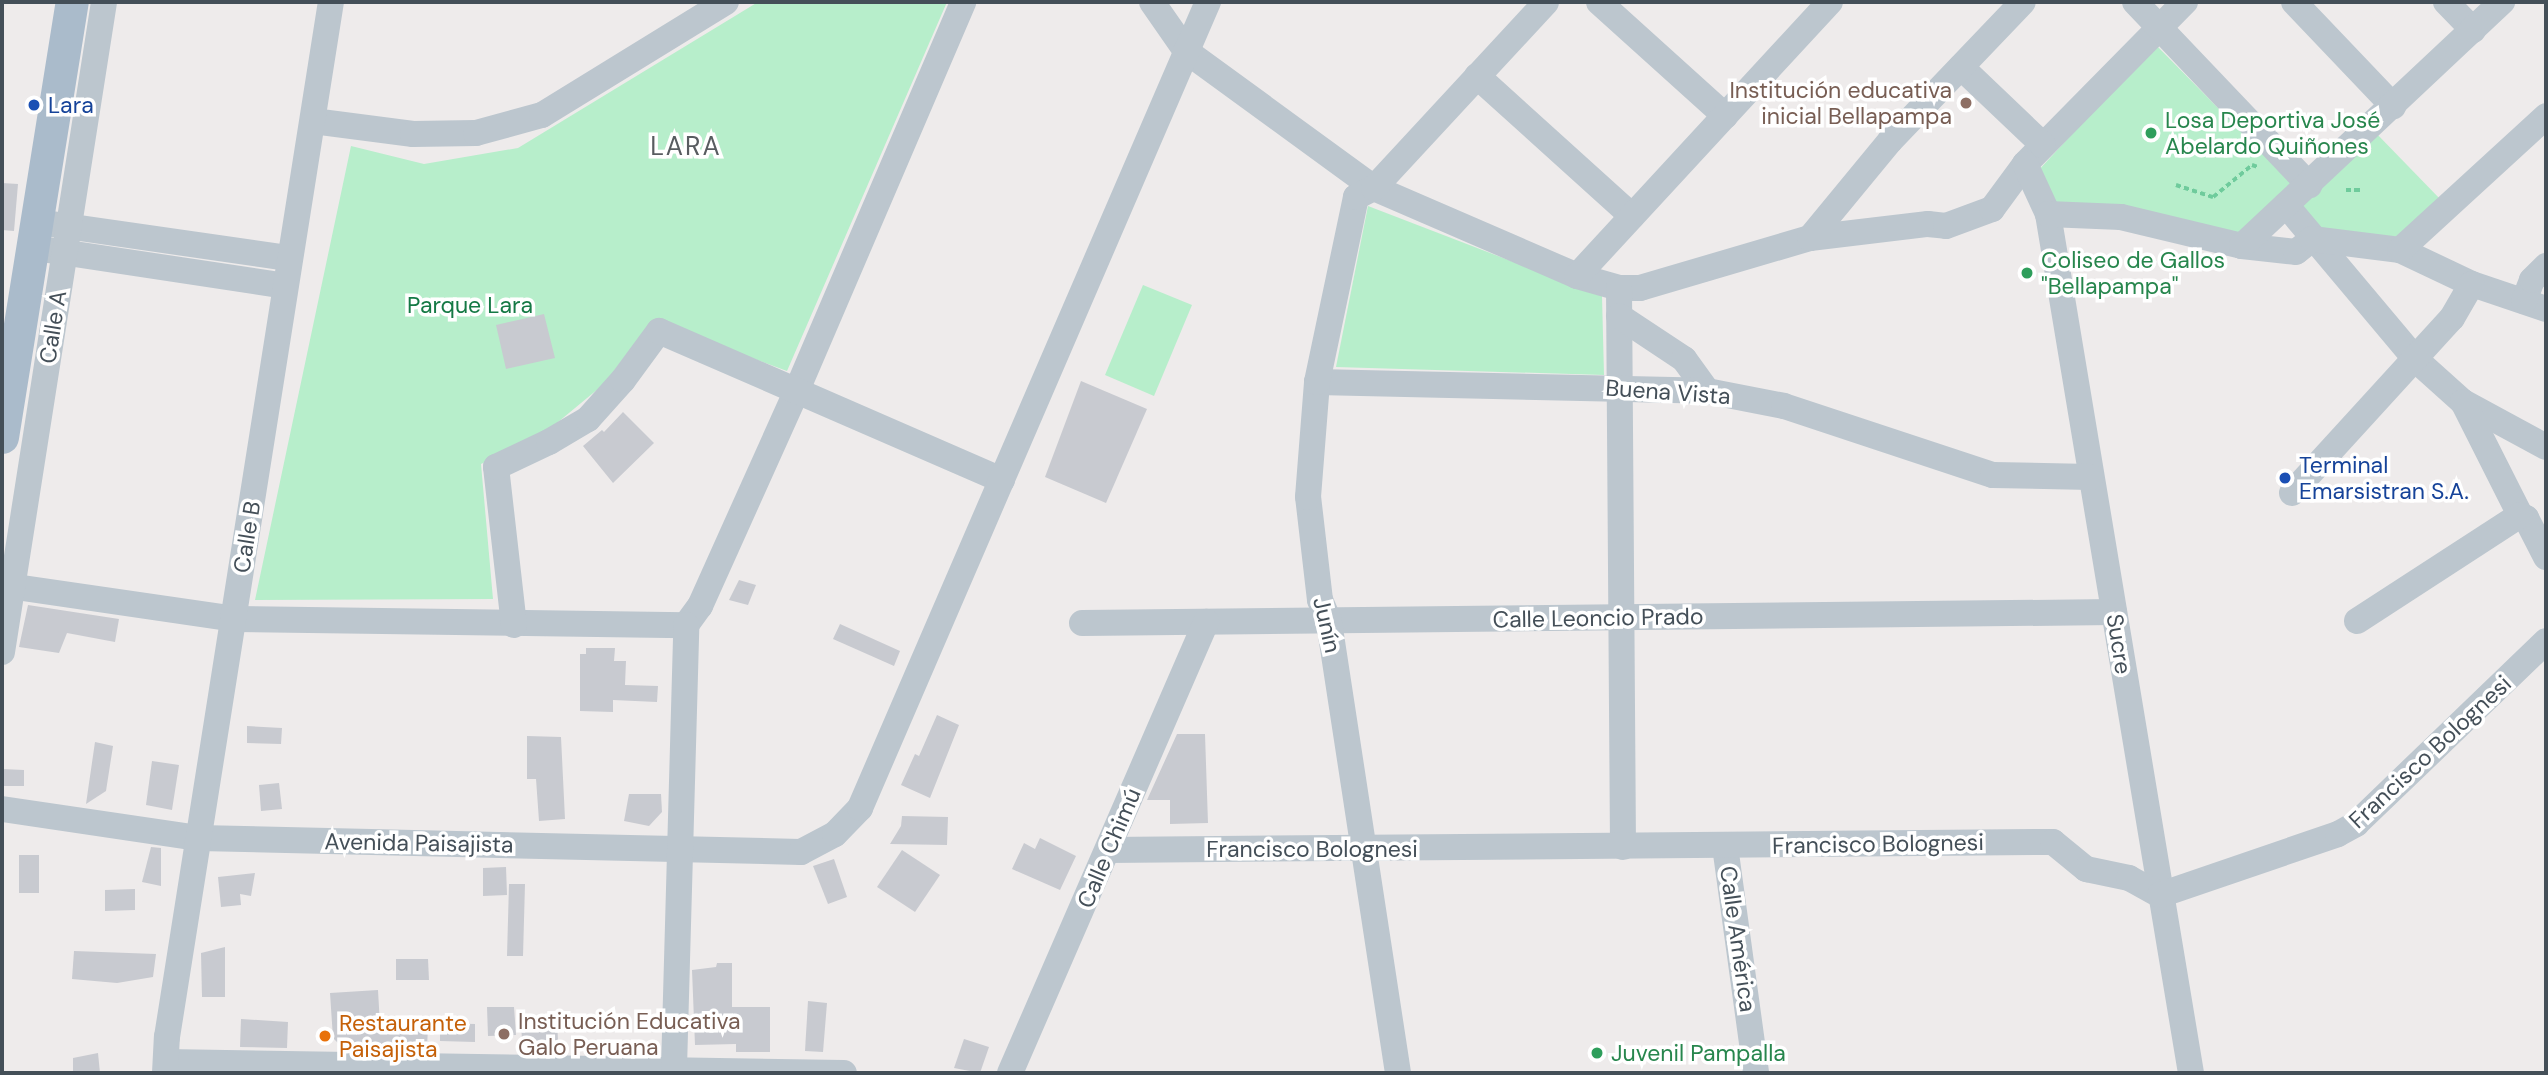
<!DOCTYPE html>
<meta charset="utf-8">
<style>
body{margin:0}
#map{position:relative;width:2548px;height:1075px;overflow:hidden;background:#eeebeb;font-family:"DM Sans",sans-serif}
div>[style]{position:absolute}
.green>*{inset:0;background:#b7eecb}
.building>*{inset:0;background:#c8cad0}
.path>*{height:3.5px;margin-top:-1.75px;transform-origin:0;background:repeating-linear-gradient(90deg,#6fcb9c 0 5px,transparent 0 8.5px)}
.minor>*{height:26px;margin:-13px;padding:0 13px;transform-origin:13px;border-radius:13px;background:#bcc6ce}
.major>*{height:33px;margin:-16.5px;padding:0 16.5px;transform-origin:16.5px;border-radius:16.5px;background:#aabbcb}
.dots>*{width:19px;height:19px;translate:-50% -50%;box-sizing:border-box;border:4px solid #fff;border-radius:50%}
span{translate:-50% -50%;white-space:nowrap;text-align:center;line-height:1.15;-webkit-text-stroke:7px #fff;paint-order:stroke}
.education-label{font-size:23px;color:#785e54}
.right{translate:-100% -50%;text-align:right}
.left{translate:0 -50%;text-align:left}
.transit-label{font-size:23px;color:#164399}
.leisure-label{font-size:23px;color:#27864d}
.park-label{font-size:23px;color:#157945}
.street-label{font-size:23px;color:#444f58}
.food-label{font-size:23px;color:#c56008}
.quarter-label{font-size:26px;color:#585c60;letter-spacing:2px}
.frame{position:absolute;inset:0;border:4px solid #444f58;pointer-events:none}
</style>
<div id="map">
<div class="green">
<i style="clip-path:polygon(758px 2px,947px 2px,787px 371px,652px 321px,604px 384px,546px 432px,481px 464px,493px 599px,255px 600px,351px 146px,424px 164px,518px 148px)"></i>
<i style="clip-path:polygon(2155px 44px,2296px 187px,2246px 237px,2049px 201px,2037px 172px)"></i>
<i style="clip-path:polygon(2374px 131px,2441px 200px,2399px 237px,2309px 229px,2297px 204px)"></i>
<i style="clip-path:polygon(1368px 206px,1602px 296px,1604px 375px,1336px 367px)"></i>
<i style="clip-path:polygon(1143px 285px,1192px 305px,1154px 396px,1105px 375px)"></i>
</div>
<div class="building">
<i style="clip-path:polygon(2px 183px,18px 184px,14px 231px,2px 230px)"></i>
<i style="clip-path:polygon(544px 314px,555px 358px,506px 369px,496px 325px)"></i>
<i style="clip-path:polygon(1081px 381px,1147px 409px,1106px 503px,1045px 477px)"></i>
<i style="clip-path:polygon(623px 412px,654px 443px,613px 483px,583px 446px,602px 430px,604px 432px)"></i>
<i style="clip-path:polygon(739px 580px,756px 585px,748px 605px,729px 600px)"></i>
<i style="clip-path:polygon(28px 605px,119px 619px,115px 642px,67px 633px,59px 653px,19px 647px)"></i>
<i style="clip-path:polygon(840px 624px,900px 651px,894px 666px,833px 639px)"></i>
<i style="clip-path:polygon(586px 648px,615px 648px,614px 661px,626px 661px,625px 685px,658px 686px,657px 702px,613px 700px,613px 712px,580px 711px,580px 654px,586px 654px)"></i>
<i style="clip-path:polygon(937px 715px,959px 725px,930px 798px,901px 785px,915px 754px,919px 756px)"></i>
<i style="clip-path:polygon(247px 726px,282px 728px,281px 744px,247px 743px)"></i>
<i style="clip-path:polygon(1177px 734px,1205px 734px,1208px 823px,1170px 824px,1170px 800px,1147px 800px)"></i>
<i style="clip-path:polygon(527px 736px,561px 737px,565px 819px,539px 821px,536px 779px,527px 779px)"></i>
<i style="clip-path:polygon(95px 742px,113px 746px,106px 791px,86px 804px)"></i>
<i style="clip-path:polygon(152px 761px,179px 765px,172px 810px,146px 805px)"></i>
<i style="clip-path:polygon(2px 769px,24px 770px,24px 786px,2px 786px)"></i>
<i style="clip-path:polygon(279px 783px,282px 809px,261px 811px,259px 785px)"></i>
<i style="clip-path:polygon(629px 794px,661px 794px,662px 812px,649px 826px,624px 821px)"></i>
<i style="clip-path:polygon(902px 816px,948px 817px,947px 845px,890px 844px,901px 826px)"></i>
<i style="clip-path:polygon(1040px 838px,1076px 856px,1060px 890px,1012px 869px,1024px 843px,1035px 849px)"></i>
<i style="clip-path:polygon(151px 847px,161px 848px,161px 886px,142px 882px)"></i>
<i style="clip-path:polygon(902px 850px,940px 875px,915px 912px,877px 887px)"></i>
<i style="clip-path:polygon(19px 855px,39px 855px,39px 893px,19px 893px)"></i>
<i style="clip-path:polygon(834px 859px,847px 897px,828px 904px,813px 866px)"></i>
<i style="clip-path:polygon(506px 867px,507px 895px,483px 896px,483px 868px)"></i>
<i style="clip-path:polygon(255px 873px,251px 896px,240px 894px,241px 905px,221px 907px,218px 877px)"></i>
<i style="clip-path:polygon(509px 884px,525px 884px,523px 956px,507px 956px)"></i>
<i style="clip-path:polygon(135px 889px,135px 910px,105px 911px,105px 890px)"></i>
<i style="clip-path:polygon(225px 947px,225px 997px,202px 997px,201px 953px)"></i>
<i style="clip-path:polygon(74px 951px,156px 954px,153px 977px,117px 983px,72px 979px)"></i>
<i style="clip-path:polygon(396px 959px,428px 959px,429px 980px,396px 980px)"></i>
<i style="clip-path:polygon(717px 963px,732px 963px,732px 1007px,770px 1007px,770px 1052px,736px 1052px,736px 1044px,695px 1045px,692px 970px,716px 967px)"></i>
<i style="clip-path:polygon(378px 990px,380px 1025px,428px 1027px,427px 1048px,353px 1043px,353px 1045px,340px 1045px,333px 1038px,330px 993px)"></i>
<i style="clip-path:polygon(808px 1001px,827px 1003px,823px 1052px,805px 1051px)"></i>
<i style="clip-path:polygon(487px 1007px,514px 1007px,516px 1035px,488px 1036px)"></i>
<i style="clip-path:polygon(241px 1019px,288px 1022px,287px 1048px,240px 1047px)"></i>
<i style="clip-path:polygon(557px 1021px,558px 1040px,522px 1041px,521px 1022px)"></i>
<i style="clip-path:polygon(440px 1023px,475px 1024px,475px 1042px,440px 1041px)"></i>
<i style="clip-path:polygon(964px 1039px,989px 1047px,980px 1073px,954px 1068px)"></i>
<i style="clip-path:polygon(98px 1053px,100px 1073px,73px 1073px,73px 1058px)"></i>
</div>
<div class="path">
<i style="left:2176px;top:185px;width:39px;rotate:18deg"></i>
<i style="left:2213px;top:197px;width:50px;rotate:-39.4deg"></i>
<i style="left:2252px;top:165px;width:6px;rotate:18deg"></i>
<i style="left:2346px;top:190px;width:16px"></i>
</div>
<div class="minor">
<i style="left:1152px;top:2px;width:60px;rotate:55.2deg"></i>
<i style="left:1186px;top:51px;width:233px;rotate:36.1deg"></i>
<i style="left:1374px;top:188px;width:221px;rotate:23.4deg"></i>
<i style="left:1577px;top:276px;width:44px;rotate:15.9deg"></i>
<i style="left:1619px;top:288px;width:21px"></i>
<i style="left:1640px;top:288px;width:177px;rotate:-16.4deg"></i>
<i style="left:1810px;top:238px;width:119px;rotate:-6.8deg"></i>
<i style="left:1928px;top:224px;width:18px;rotate:6deg"></i>
<i style="left:1946px;top:226px;width:49px;rotate:-20.3deg"></i>
<i style="left:1992px;top:209px;width:56px;rotate:-53.7deg"></i>
<i style="left:2025px;top:164px;width:228px;rotate:-45.4deg"></i>
<i style="left:1599px;top:2px;width:170px;rotate:42.1deg"></i>
<i style="left:2135px;top:2px;width:253px;rotate:46.4deg"></i>
<i style="left:2294px;top:2px;width:144px;rotate:46.4deg"></i>
<i style="left:2446px;top:2px;width:39px;rotate:46deg"></i>
<i style="left:1961px;top:67px;width:113px;rotate:43.6deg"></i>
<i style="left:1477px;top:76px;width:209px;rotate:42.1deg"></i>
<i style="left:313px;top:121px;width:101px;rotate:7.4deg"></i>
<i style="left:413px;top:134px;width:63px;rotate:-0.9deg"></i>
<i style="left:476px;top:133px;width:68px;rotate:-15.3deg"></i>
<i style="left:542px;top:115px;width:216px;rotate:-31.6deg"></i>
<i style="left:2025px;top:164px;width:55px;rotate:65.3deg"></i>
<i style="left:2048px;top:214px;width:871px;rotate:80.55deg"></i>
<i style="left:2286px;top:205px;width:201px;rotate:50deg"></i>
<i style="left:2415px;top:359px;width:64px;rotate:41.9deg"></i>
<i style="left:2463px;top:402px;width:94px;rotate:28.5deg"></i>
<i style="left:2048px;top:214px;width:73px;rotate:2.4deg"></i>
<i style="left:2121px;top:217px;width:124px;rotate:13.5deg"></i>
<i style="left:2242px;top:246px;width:54px;rotate:6.3deg"></i>
<i style="left:2296px;top:252px;width:21px;rotate:-39deg"></i>
<i style="left:2312px;top:239px;width:89px;rotate:7.1deg"></i>
<i style="left:2400px;top:250px;width:80px;rotate:25.3deg"></i>
<i style="left:2472px;top:284px;width:78px;rotate:18.7deg"></i>
<i style="left:52px;top:224px;width:239px;rotate:8.2deg"></i>
<i style="left:1810px;top:238px;width:126px;rotate:-50.5deg"></i>
<i style="left:1890px;top:141px;width:192px;rotate:-46.3deg"></i>
<i style="left:2242px;top:246px;width:357px;rotate:-43.2deg"></i>
<i style="left:48px;top:250px;width:240px;rotate:8.6deg"></i>
<i style="left:2400px;top:250px;width:198px;rotate:-42.5deg"></i>
<i style="left:1577px;top:276px;width:373px;rotate:-47.3deg"></i>
<i style="left:1619px;top:288px;width:559px;rotate:89.59deg"></i>
<i style="left:2524px;top:301px;width:22px;rotate:-69deg"></i>
<i style="left:2532px;top:280px;width:20px;rotate:-45deg"></i>
<i style="left:1619px;top:316px;width:78px;rotate:33.5deg"></i>
<i style="left:1684px;top:359px;width:39px;rotate:54deg"></i>
<i style="left:1317px;top:382px;width:390px;rotate:1.3deg"></i>
<i style="left:1707px;top:391px;width:78px;rotate:11deg"></i>
<i style="left:1784px;top:406px;width:220px;rotate:18.3deg"></i>
<i style="left:1993px;top:475px;width:98px;rotate:1.2deg"></i>
<i style="left:2463px;top:402px;width:127px;rotate:63.2deg"></i>
<i style="left:2520px;top:515px;width:7px;rotate:27deg"></i>
<i style="left:2526px;top:518px;width:44px;rotate:62.9deg"></i>
<i style="left:2292px;top:493px;width:237px;rotate:-47.6deg"></i>
<i style="left:2452px;top:318px;width:39px;rotate:-60deg"></i>
<i style="left:2px;top:585px;width:235px;rotate:8.3deg"></i>
<i style="left:235px;top:619px;width:451px;rotate:0.8deg"></i>
<i style="left:686px;top:625px;width:24px;rotate:-54deg"></i>
<i style="left:700px;top:606px;width:237px;rotate:-65.8deg"></i>
<i style="left:797px;top:390px;width:422px;rotate:-66.8deg"></i>
<i style="left:2357px;top:621px;width:194px;rotate:-33deg"></i>
<i style="left:1082px;top:623px;width:1032px;rotate:-0.61deg"></i>
<i style="left:514px;top:625px;width:159px;rotate:-96.5deg"></i>
<i style="left:496px;top:467px;width:59px;rotate:-25.3deg"></i>
<i style="left:549px;top:442px;width:45px;rotate:-30.5deg"></i>
<i style="left:588px;top:419px;width:52px;rotate:-48.1deg"></i>
<i style="left:623px;top:380px;width:61px;rotate:-53.7deg"></i>
<i style="left:659px;top:331px;width:374px;rotate:23.5deg"></i>
<i style="left:2px;top:652px;width:658px;rotate:-81.08deg"></i>
<i style="left:2px;top:809px;width:199px;rotate:8.4deg"></i>
<i style="left:199px;top:838px;width:602px;rotate:1.33deg"></i>
<i style="left:801px;top:852px;width:38px;rotate:-28deg"></i>
<i style="left:835px;top:834px;width:36px;rotate:-46deg"></i>
<i style="left:860px;top:808px;width:878px;rotate:-66.65deg"></i>
<i style="left:1725px;top:846px;width:229px;rotate:82.2deg"></i>
<i style="left:1108px;top:850px;width:945px;rotate:-0.49deg"></i>
<i style="left:2053px;top:842px;width:43px;rotate:39.3deg"></i>
<i style="left:2086px;top:869px;width:44px;rotate:11.8deg"></i>
<i style="left:2129px;top:878px;width:35px;rotate:29deg"></i>
<i style="left:2160px;top:895px;width:188px;rotate:-18.9deg"></i>
<i style="left:2338px;top:834px;width:21px;rotate:-29deg"></i>
<i style="left:2356px;top:824px;width:264px;rotate:-43.9deg"></i>
<i style="left:166px;top:1062px;width:678px;rotate:0.93deg"></i>
<i style="left:674px;top:1068px;width:443px;rotate:-88.4deg"></i>
<i style="left:165px;top:1073px;width:36px;rotate:-87deg"></i>
<i style="left:167px;top:1037px;width:1048px;rotate:-81deg"></i>
<i style="left:1010px;top:1073px;width:492px;rotate:-66.5deg"></i>
<i style="left:1398px;top:1073px;width:457px;rotate:-98.7deg"></i>
<i style="left:1329px;top:621px;width:23px;rotate:-113deg"></i>
<i style="left:1320px;top:600px;width:104px;rotate:-96.6deg"></i>
<i style="left:1308px;top:497px;width:115px;rotate:-85.5deg"></i>
<i style="left:1317px;top:382px;width:189px;rotate:-78.1deg"></i>
<i style="left:1356px;top:197px;width:20px;rotate:-27deg"></i>
<i style="left:1374px;top:188px;width:253px;rotate:-47.2deg"></i>
</div>
<div class="major">
<i style="left:2px;top:437px;width:441px;rotate:-80.9deg"></i>
</div>
<div class="dots">
<i style="left:1966px;top:103px;background:#8d6e63"></i>
<i style="left:34px;top:105px;background:#1a4fb4"></i>
<i style="left:2151px;top:133px;background:#2e9e5b"></i>
<i style="left:2027px;top:273px;background:#2e9e5b"></i>
<i style="left:2285px;top:478px;background:#1a4fb4"></i>
<i style="left:504px;top:1034px;background:#8d6e63"></i>
<i style="left:325px;top:1036px;background:#e8710a"></i>
<i style="left:1597px;top:1053px;background:#2e9e5b"></i>
</div>
<div class="education-label">
<span class="right" style="left:1952px;top:103px">Institución educativa<br>inicial Bellapampa</span>
<span class="left" style="left:518px;top:1034px">Institución Educativa<br>Galo Peruana</span>
</div>
<div class="transit-label">
<span class="left" style="left:48px;top:105px">Lara</span>
<span class="left" style="left:2299px;top:478px">Terminal<br>Emarsistran S.A.</span>
</div>
<div class="leisure-label">
<span class="left" style="left:2165px;top:133px">Losa Deportiva José<br>Abelardo Quiñones</span>
<span class="left" style="left:2041px;top:273px">Coliseo de Gallos<br>"Bellapampa"</span>
<span class="left" style="left:1611px;top:1053px">Juvenil Pampalla</span>
</div>
<div class="park-label">
<span style="left:470px;top:305px">Parque Lara</span>
</div>
<div class="street-label">
<span style="left:53px;top:327px;rotate:-81deg">Calle A</span>
<span style="left:1668px;top:392px;rotate:4deg">Buena Vista</span>
<span style="left:247px;top:537px;rotate:-81deg">Calle B</span>
<span style="left:1598px;top:618px;rotate:-1deg">Calle Leoncio Prado</span>
<span style="left:1327px;top:625px;rotate:77deg">Junín</span>
<span style="left:2119px;top:644px;rotate:81deg">Sucre</span>
<span style="left:2430px;top:752px;rotate:-43deg">Francisco Bolognesi</span>
<span style="left:419px;top:843px;rotate:1deg">Avenida Paisajista</span>
<span style="left:1878px;top:844px;rotate:-1deg">Francisco Bolognesi</span>
<span style="left:1109px;top:848px;rotate:-67deg">Calle Chimú</span>
<span style="left:1312px;top:849px">Francisco Bolognesi</span>
<span style="left:1738px;top:939px;rotate:82deg">Calle América</span>
</div>
<div class="food-label">
<span class="left" style="left:339px;top:1036px">Restaurante<br>Paisajista</span>
</div>
<div class="quarter-label">
<span style="left:686px;top:147px">LARA</span>
</div>
<div class="frame"></div>
</div>
